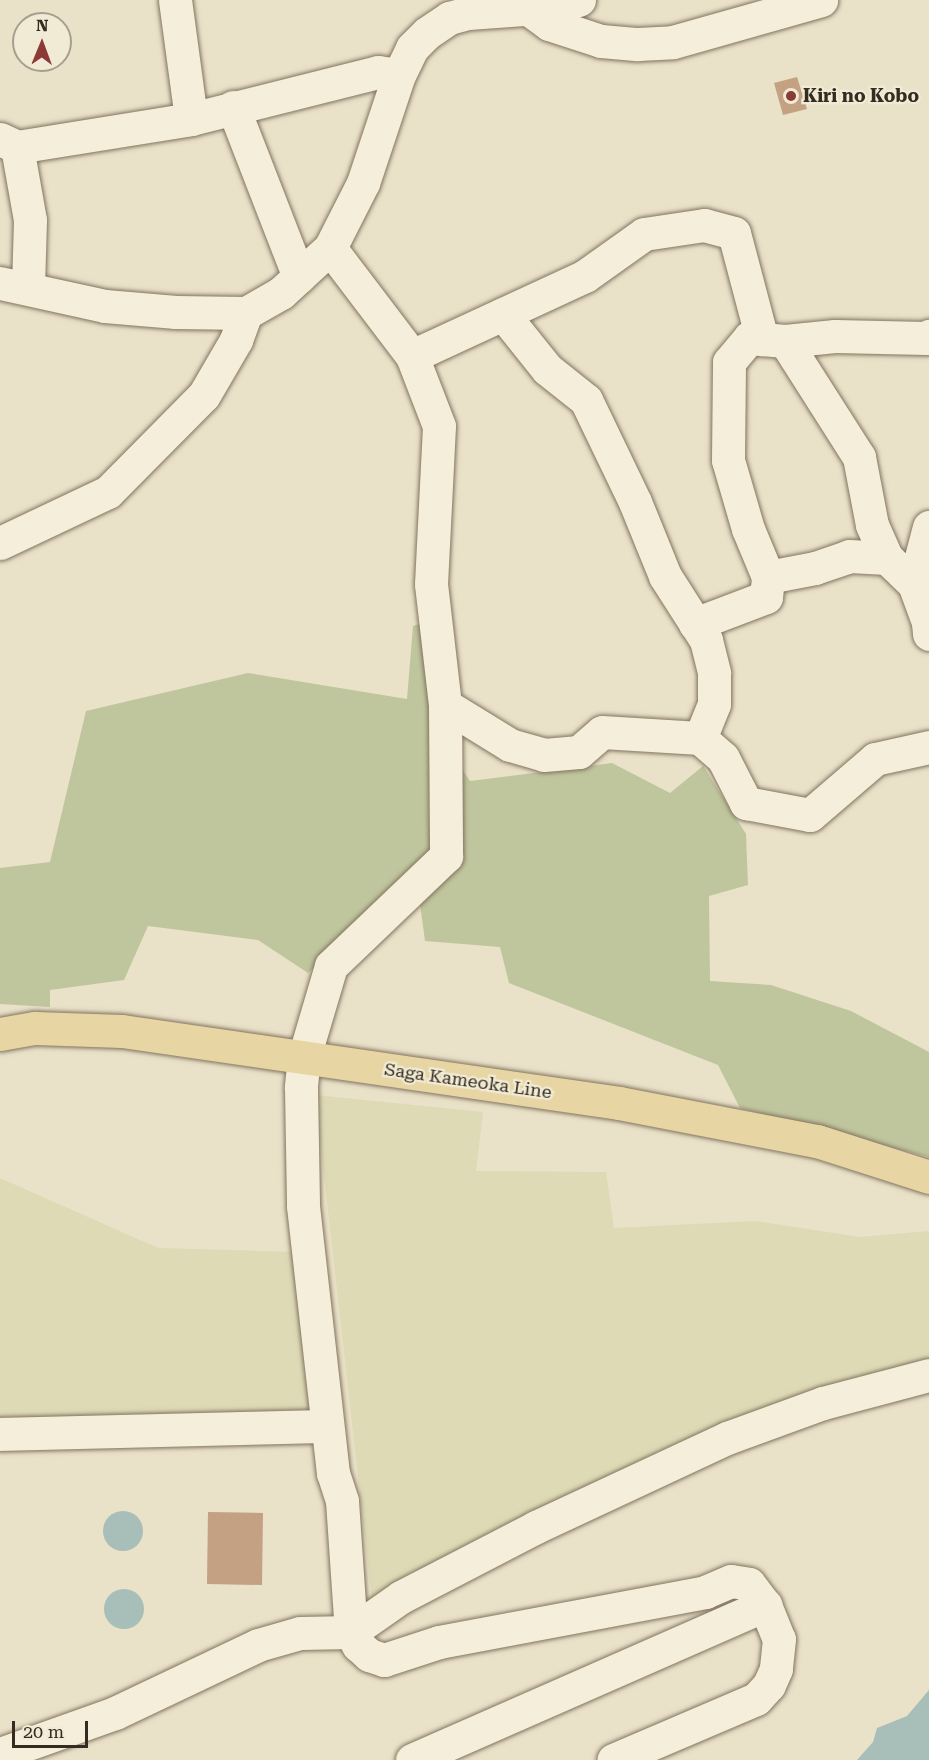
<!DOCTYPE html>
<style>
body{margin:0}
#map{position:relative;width:929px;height:1760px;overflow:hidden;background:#e9e1c8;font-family:"Roboto Serif",serif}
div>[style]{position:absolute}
.farmland>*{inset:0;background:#dedab6}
.green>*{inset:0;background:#bfc69d}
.water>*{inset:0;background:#a8beb8}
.round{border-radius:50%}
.building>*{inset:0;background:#c3a182}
.roads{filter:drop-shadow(0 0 2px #83745f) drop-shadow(0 0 2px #83745f)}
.minor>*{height:33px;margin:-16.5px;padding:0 16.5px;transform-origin:16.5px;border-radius:16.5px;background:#f5eeda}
.major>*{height:33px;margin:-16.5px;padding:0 16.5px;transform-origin:16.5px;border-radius:16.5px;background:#e7d6a4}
.dots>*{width:16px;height:16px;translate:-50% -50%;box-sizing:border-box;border:3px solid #f1ebd6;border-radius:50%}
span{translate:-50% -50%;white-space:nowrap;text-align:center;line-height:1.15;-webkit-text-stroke:4.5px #f1ebd6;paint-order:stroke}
.poi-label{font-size:18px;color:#352c21;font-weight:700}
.left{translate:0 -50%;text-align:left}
.street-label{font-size:18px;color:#352c21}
.north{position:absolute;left:12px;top:12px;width:60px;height:60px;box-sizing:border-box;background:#f1ebd6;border:2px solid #a69f8e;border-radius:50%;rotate:1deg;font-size:16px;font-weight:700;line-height:24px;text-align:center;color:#352c21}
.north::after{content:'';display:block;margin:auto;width:21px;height:27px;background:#8b3a36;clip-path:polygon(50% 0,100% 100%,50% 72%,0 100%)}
.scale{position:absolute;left:12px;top:1721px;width:76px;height:27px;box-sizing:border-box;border:3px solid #352c21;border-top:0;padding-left:8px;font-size:18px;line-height:21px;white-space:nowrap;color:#352c21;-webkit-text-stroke:4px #f1ebd6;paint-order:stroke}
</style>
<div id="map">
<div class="farmland">
<i style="clip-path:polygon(315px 1095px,483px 1112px,476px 1171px,606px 1172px,614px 1228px,755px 1221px,860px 1237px,929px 1231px,929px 1380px,801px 1412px,373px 1609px)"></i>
<i style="clip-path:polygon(0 1178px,158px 1248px,295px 1252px,316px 1411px,0 1423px)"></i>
</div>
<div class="green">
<i style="clip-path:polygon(429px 621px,434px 728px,470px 781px,612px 763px,670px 793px,703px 766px,746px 834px,748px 885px,709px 896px,710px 981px,771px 985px,851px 1011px,929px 1052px,929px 1157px,740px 1108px,718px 1065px,509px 983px,500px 947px,425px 941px,416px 874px,308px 973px,258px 940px,148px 926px,124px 980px,50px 990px,50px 1007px,0 1004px,0 868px,50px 862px,86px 711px,248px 673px,407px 699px,413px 626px)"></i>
</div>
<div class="water">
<i class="round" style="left:103px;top:1511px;width:40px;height:40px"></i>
<i class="round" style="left:104px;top:1589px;width:40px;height:40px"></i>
<i style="clip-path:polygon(929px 1690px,929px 1760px,857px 1760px,873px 1742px,877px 1728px,907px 1716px)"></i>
</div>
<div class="building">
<i style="clip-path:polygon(797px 77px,807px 109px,783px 115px,774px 83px)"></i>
<i style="clip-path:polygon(208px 1512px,263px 1513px,262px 1585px,207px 1584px)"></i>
</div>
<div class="roads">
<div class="minor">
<i style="left:175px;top:0;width:120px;rotate:82.3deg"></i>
<i style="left:527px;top:8px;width:27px;rotate:36deg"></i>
<i style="left:549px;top:24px;width:55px;rotate:18.1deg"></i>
<i style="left:601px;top:41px;width:37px;rotate:5deg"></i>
<i style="left:638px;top:44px;width:35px;rotate:-3deg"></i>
<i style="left:673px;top:42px;width:154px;rotate:-15.8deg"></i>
<i style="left:233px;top:107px;width:182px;rotate:68.8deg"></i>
<i style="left:0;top:139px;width:19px;rotate:25deg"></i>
<i style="left:17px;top:147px;width:176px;rotate:-9.1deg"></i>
<i style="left:191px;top:119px;width:193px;rotate:-14.1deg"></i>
<i style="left:378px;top:72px;width:21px;rotate:8deg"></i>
<i style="left:17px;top:147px;width:74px;rotate:79.9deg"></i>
<i style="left:30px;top:220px;width:68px;rotate:91.7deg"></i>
<i style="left:330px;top:248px;width:136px;rotate:52.8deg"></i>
<i style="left:412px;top:356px;width:75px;rotate:68.9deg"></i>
<i style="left:439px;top:426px;width:158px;rotate:92.9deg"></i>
<i style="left:431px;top:584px;width:122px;rotate:83.4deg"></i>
<i style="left:445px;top:705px;width:76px;rotate:31.6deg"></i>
<i style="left:510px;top:745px;width:35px;rotate:16deg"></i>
<i style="left:544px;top:755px;width:35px;rotate:-5deg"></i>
<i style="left:579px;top:752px;width:30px;rotate:-41deg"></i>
<i style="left:602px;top:732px;width:98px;rotate:3.5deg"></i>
<i style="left:700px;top:738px;width:30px;rotate:41deg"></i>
<i style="left:723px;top:758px;width:51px;rotate:62.9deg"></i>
<i style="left:746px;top:803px;width:65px;rotate:10.6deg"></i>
<i style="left:810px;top:815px;width:86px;rotate:-40.7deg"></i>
<i style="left:875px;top:759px;width:55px;rotate:-12.5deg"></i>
<i style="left:0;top:283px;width:107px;rotate:12.4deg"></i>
<i style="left:105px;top:306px;width:71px;rotate:4.8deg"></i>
<i style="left:176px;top:312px;width:70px;rotate:0.8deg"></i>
<i style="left:246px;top:313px;width:40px;rotate:-29.7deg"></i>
<i style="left:281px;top:293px;width:67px;rotate:-42.6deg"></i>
<i style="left:330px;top:248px;width:73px;rotate:-63.1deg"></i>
<i style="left:363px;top:183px;width:114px;rotate:-71.6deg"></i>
<i style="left:399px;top:75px;width:30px;rotate:-64deg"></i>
<i style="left:412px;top:48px;width:21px;rotate:-45deg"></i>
<i style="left:427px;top:33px;width:27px;rotate:-34deg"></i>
<i style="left:449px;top:18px;width:20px;rotate:-15deg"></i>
<i style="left:468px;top:13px;width:84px;rotate:-4.1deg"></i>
<i style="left:552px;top:7px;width:28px;rotate:-15deg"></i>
<i style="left:503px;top:314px;width:70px;rotate:51.3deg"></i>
<i style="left:547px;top:369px;width:50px;rotate:38.5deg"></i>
<i style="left:586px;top:400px;width:113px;rotate:64.3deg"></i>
<i style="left:635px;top:502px;width:80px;rotate:67.9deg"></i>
<i style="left:665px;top:576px;width:76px;rotate:57.4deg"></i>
<i style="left:706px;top:640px;width:34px;rotate:76deg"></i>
<i style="left:714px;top:673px;width:31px;rotate:90deg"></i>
<i style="left:714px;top:704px;width:37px;rotate:112deg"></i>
<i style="left:785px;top:341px;width:138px;rotate:57.5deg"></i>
<i style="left:859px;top:457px;width:69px;rotate:79.2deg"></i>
<i style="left:872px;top:525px;width:36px;rotate:66deg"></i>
<i style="left:887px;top:558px;width:37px;rotate:44deg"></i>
<i style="left:914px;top:584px;width:40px;rotate:69.8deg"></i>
<i style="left:928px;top:622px;width:12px;rotate:85deg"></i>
<i style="left:412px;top:356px;width:191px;rotate:-24.8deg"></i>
<i style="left:585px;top:276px;width:72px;rotate:-35.4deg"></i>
<i style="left:644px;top:234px;width:61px;rotate:-8.5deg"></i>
<i style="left:704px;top:225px;width:31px;rotate:15deg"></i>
<i style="left:734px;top:233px;width:110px;rotate:75.2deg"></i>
<i style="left:762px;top:339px;width:23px;rotate:5deg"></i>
<i style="left:785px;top:341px;width:50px;rotate:-5.7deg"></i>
<i style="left:835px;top:336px;width:91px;rotate:1.3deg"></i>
<i style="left:926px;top:338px;width:4px;rotate:-34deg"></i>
<i style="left:0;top:543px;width:119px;rotate:-25.3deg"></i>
<i style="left:108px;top:492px;width:136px;rotate:-45.3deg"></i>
<i style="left:204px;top:395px;width:64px;rotate:-59.8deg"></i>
<i style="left:236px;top:340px;width:29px;rotate:-70deg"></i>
<i style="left:768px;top:577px;width:48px;rotate:-10.8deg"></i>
<i style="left:815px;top:568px;width:36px;rotate:-19deg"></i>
<i style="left:849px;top:556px;width:38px;rotate:3deg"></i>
<i style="left:914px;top:584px;width:59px;rotate:-75.3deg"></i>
<i style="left:695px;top:624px;width:76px;rotate:-20.8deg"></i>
<i style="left:766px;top:597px;width:20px;rotate:-84deg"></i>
<i style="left:768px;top:577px;width:52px;rotate:-112.6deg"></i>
<i style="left:748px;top:529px;width:72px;rotate:-106.2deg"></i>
<i style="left:728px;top:460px;width:98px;rotate:-89.4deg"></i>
<i style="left:729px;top:362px;width:31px;rotate:-50deg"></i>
<i style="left:749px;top:338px;width:13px;rotate:4deg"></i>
<i style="left:445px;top:705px;width:151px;rotate:89.6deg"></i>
<i style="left:446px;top:856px;width:159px;rotate:136.3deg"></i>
<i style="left:331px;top:966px;width:95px;rotate:106.5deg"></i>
<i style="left:304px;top:1057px;width:31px;rotate:96deg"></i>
<i style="left:301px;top:1088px;width:118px;rotate:89deg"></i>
<i style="left:303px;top:1206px;width:269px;rotate:83.6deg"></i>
<i style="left:333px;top:1473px;width:29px;rotate:72deg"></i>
<i style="left:342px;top:1501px;width:131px;rotate:86.1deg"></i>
<i style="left:351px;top:1632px;width:15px;rotate:62deg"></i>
<i style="left:358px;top:1645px;width:15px;rotate:42deg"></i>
<i style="left:369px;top:1655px;width:16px;rotate:18deg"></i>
<i style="left:384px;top:1660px;width:58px;rotate:-18.1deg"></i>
<i style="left:439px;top:1642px;width:271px;rotate:-10.6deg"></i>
<i style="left:705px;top:1592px;width:28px;rotate:-23deg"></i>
<i style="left:731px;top:1581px;width:18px;rotate:9deg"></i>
<i style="left:749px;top:1584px;width:26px;rotate:53deg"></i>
<i style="left:765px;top:1605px;width:37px;rotate:68deg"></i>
<i style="left:779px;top:1639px;width:30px;rotate:96deg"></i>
<i style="left:776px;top:1669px;width:17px;rotate:114deg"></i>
<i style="left:769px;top:1685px;width:19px;rotate:133deg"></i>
<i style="left:756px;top:1699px;width:155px;rotate:156.9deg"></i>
<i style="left:0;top:1434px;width:327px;rotate:-1.4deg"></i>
<i style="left:0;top:1754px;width:122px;rotate:-19.6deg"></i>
<i style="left:115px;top:1713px;width:158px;rotate:-25.4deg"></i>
<i style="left:258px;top:1645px;width:44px;rotate:-15.9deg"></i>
<i style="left:300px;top:1633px;width:51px;rotate:-1.1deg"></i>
<i style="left:351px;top:1632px;width:61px;rotate:-35deg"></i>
<i style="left:401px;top:1597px;width:152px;rotate:-27.4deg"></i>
<i style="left:536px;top:1527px;width:211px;rotate:-25deg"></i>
<i style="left:727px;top:1438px;width:102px;rotate:-20deg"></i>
<i style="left:823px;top:1403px;width:110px;rotate:-14.8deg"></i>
<i style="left:412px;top:1760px;width:386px;rotate:-23.7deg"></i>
</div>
<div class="major">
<i style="left:0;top:1034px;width:36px;rotate:-10deg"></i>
<i style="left:35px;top:1028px;width:87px;rotate:2deg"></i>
<i style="left:122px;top:1031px;width:502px;rotate:8.24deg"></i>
<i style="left:619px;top:1103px;width:202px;rotate:10.9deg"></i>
<i style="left:817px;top:1141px;width:118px;rotate:17.8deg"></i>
</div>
</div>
<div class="dots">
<i style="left:791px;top:96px;background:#8b3a36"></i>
</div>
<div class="poi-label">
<span class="left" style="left:803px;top:96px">Kiri no Kobo</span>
</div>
<div class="street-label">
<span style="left:468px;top:1081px;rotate:8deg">Saga Kameoka Line</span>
</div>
<div class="north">N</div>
<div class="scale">20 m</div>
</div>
